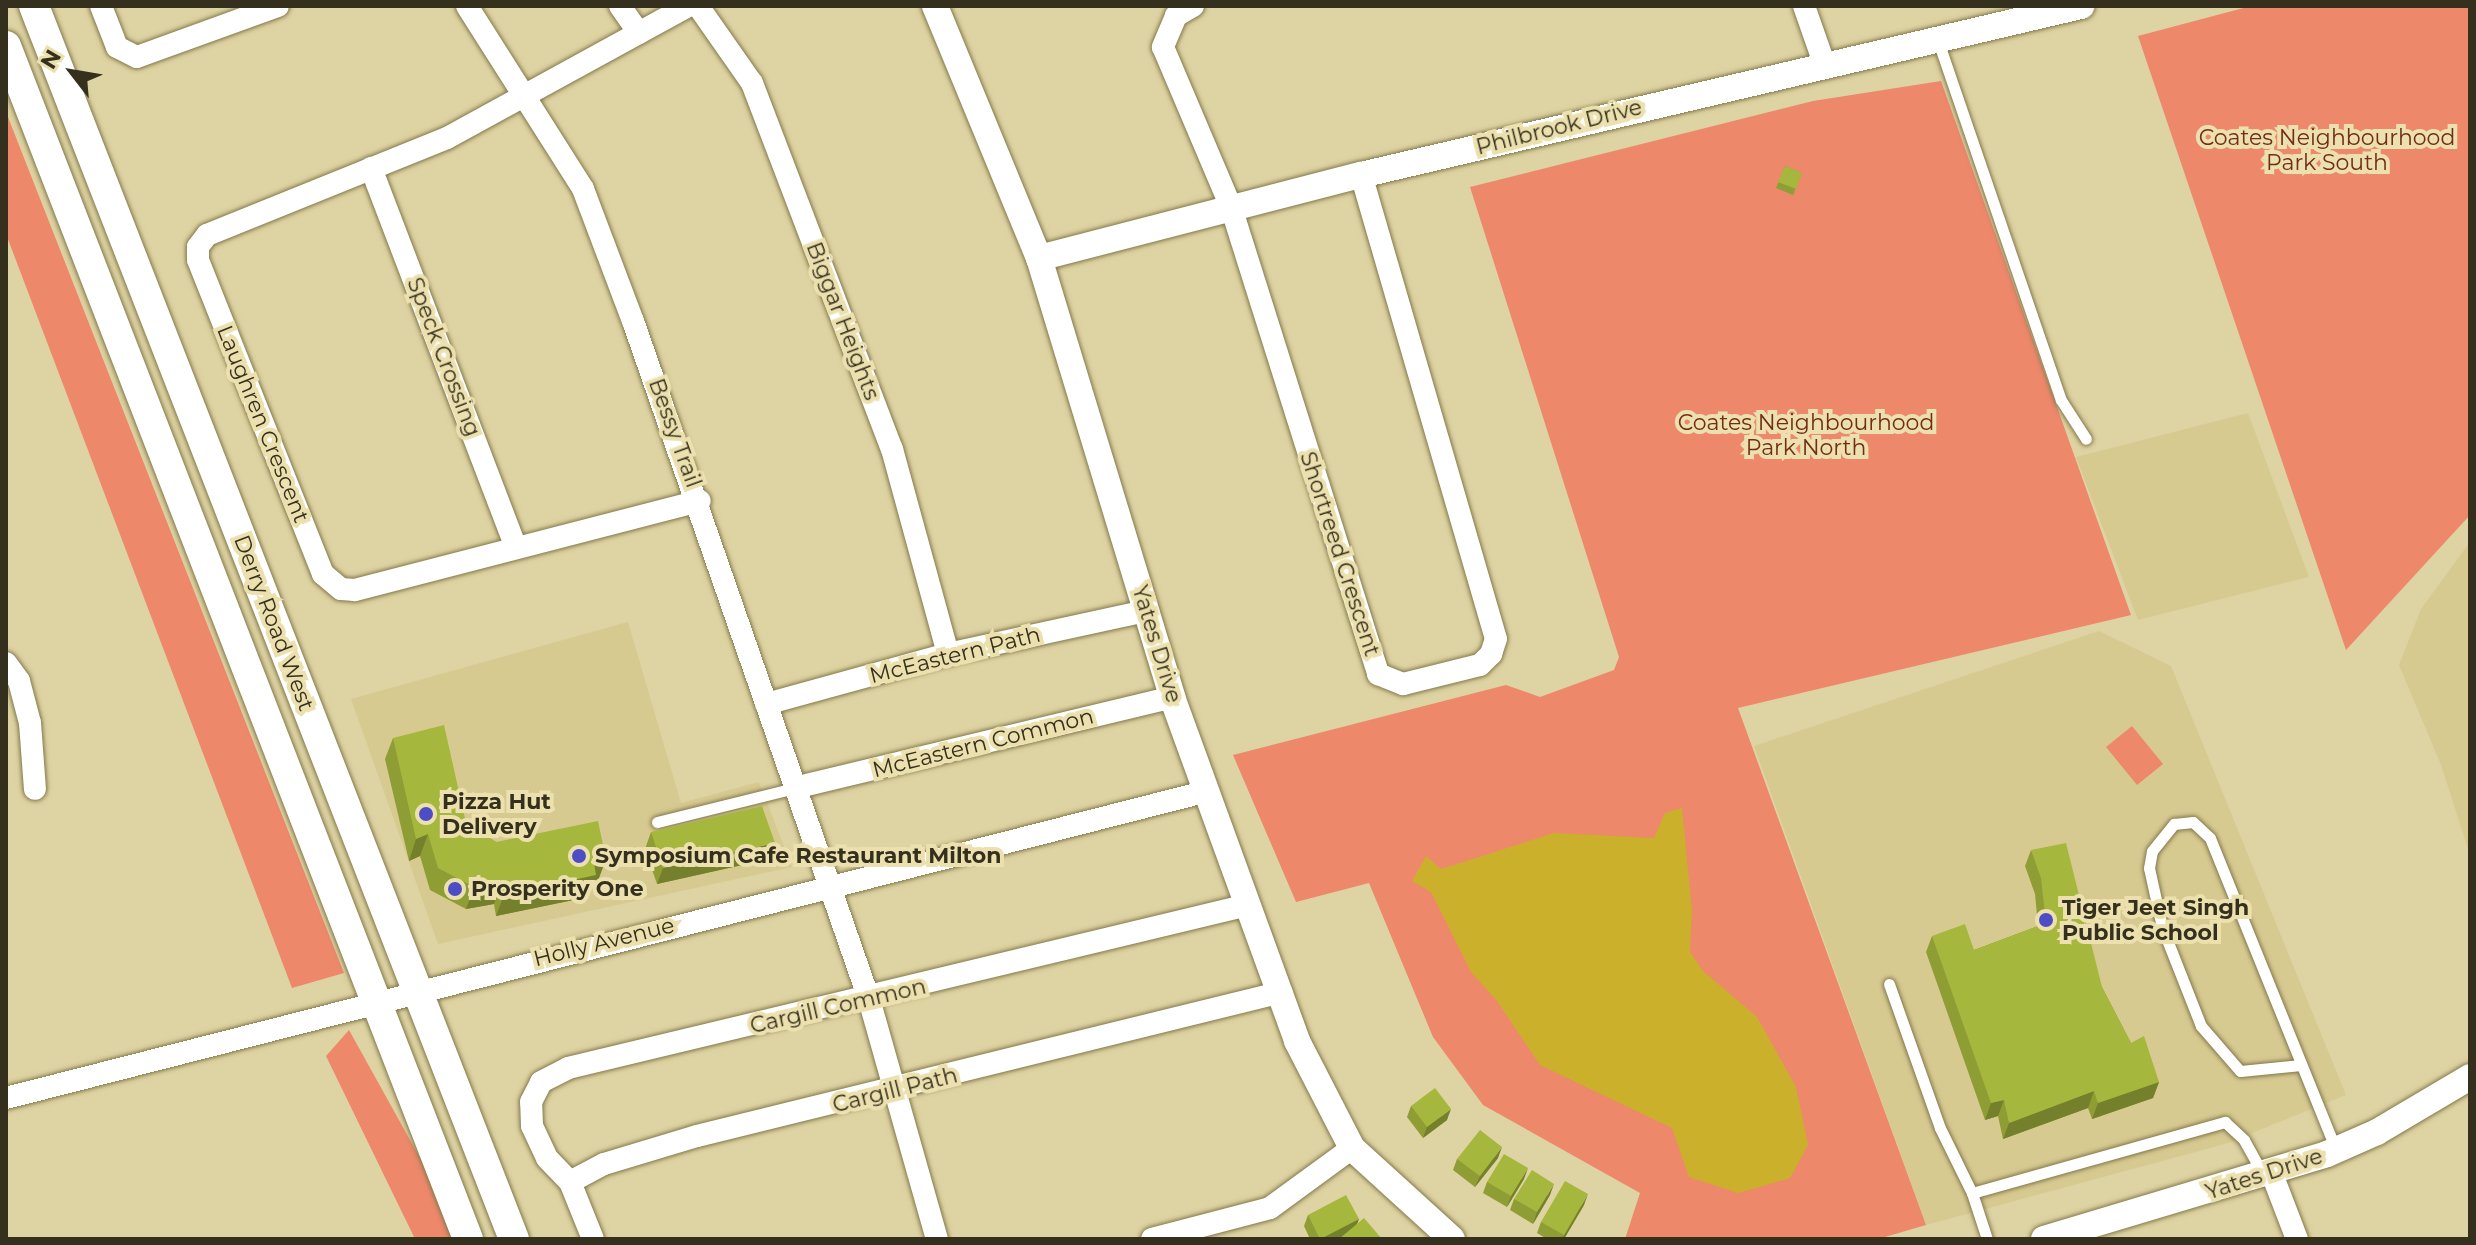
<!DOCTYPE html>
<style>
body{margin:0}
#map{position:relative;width:2476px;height:1245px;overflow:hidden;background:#ded3a2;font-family:Montserrat,sans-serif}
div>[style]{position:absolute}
.built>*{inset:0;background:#d7ca91}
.green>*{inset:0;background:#ed886b}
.water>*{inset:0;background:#cbb02b}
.roads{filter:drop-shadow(0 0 2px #83794b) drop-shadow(0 0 2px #83794b)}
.service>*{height:11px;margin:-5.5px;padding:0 5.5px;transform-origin:5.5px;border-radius:5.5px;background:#fff}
.minor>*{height:22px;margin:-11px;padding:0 11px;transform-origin:11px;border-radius:11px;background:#fff}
.tertiary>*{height:26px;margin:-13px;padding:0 13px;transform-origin:13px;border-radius:13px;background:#fff}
.secondary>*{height:30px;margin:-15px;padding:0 15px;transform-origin:15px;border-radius:15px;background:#fff}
.wall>*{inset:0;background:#8f9d35}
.shaded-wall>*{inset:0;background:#74802b}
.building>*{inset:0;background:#a6b73e}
.dots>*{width:22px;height:22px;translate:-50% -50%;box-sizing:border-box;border:4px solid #ebe0ae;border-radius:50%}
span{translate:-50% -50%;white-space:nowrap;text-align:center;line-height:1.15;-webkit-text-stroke:8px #ebe0ae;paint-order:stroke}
.street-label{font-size:22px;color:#35301d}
.park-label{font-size:22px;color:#732c17}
.poi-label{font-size:22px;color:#35301d;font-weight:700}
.left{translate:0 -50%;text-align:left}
.frame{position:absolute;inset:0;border:8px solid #35301d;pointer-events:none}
.north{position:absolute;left:32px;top:32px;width:80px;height:80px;-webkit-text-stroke:6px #ebe0ae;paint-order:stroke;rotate:301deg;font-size:22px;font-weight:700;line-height:32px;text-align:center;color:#35301d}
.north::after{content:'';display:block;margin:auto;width:28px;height:36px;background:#35301d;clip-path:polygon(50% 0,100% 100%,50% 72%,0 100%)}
</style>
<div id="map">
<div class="built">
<i style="clip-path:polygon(2248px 413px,2309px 577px,2138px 620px,2076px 457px)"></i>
<i style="clip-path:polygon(2470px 542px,2470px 855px,2441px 765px,2399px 665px,2421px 609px)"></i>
<i style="clip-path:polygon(628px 622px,681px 803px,759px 782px,792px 867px,438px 944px,351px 699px)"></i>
<i style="clip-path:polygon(2099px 631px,2171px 666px,2346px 1095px,2225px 1144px,1926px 1225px,1754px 746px)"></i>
</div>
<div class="green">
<i style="clip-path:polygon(2251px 6px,2470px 6px,2470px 515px,2346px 650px,2138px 36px)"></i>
<i style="clip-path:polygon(1941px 81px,2131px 615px,1738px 708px,1926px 1225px,1878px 1239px,1625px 1239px,1640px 1193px,1483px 1105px,1433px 1037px,1369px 883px,1296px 902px,1233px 755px,1506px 685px,1540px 697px,1614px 670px,1619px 657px,1470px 187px,1813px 101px)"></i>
<i style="clip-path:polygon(6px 112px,344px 973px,292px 988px,6px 234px)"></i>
<i style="clip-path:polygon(2132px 726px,2163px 764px,2137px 785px,2106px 747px)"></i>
<i style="clip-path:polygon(349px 1030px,465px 1239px,415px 1239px,326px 1056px)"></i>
</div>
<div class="water">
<i style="clip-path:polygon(1682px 808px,1692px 911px,1690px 952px,1703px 971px,1757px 1017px,1796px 1087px,1808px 1145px,1790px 1178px,1738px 1193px,1689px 1177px,1672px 1128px,1540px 1065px,1497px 1001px,1471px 972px,1431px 892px,1412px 881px,1426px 856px,1441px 869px,1554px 833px,1654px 838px,1665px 813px)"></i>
</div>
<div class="roads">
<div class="service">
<i style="left:1938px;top:41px;width:379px;rotate:71.1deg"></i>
<i style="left:2061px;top:400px;width:46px;rotate:57.3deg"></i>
<i style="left:657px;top:822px;width:141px;rotate:-13.9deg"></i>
<i style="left:1889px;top:984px;width:153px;rotate:70.5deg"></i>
<i style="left:1940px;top:1128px;width:72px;rotate:63.8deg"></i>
<i style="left:1972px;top:1193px;width:48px;rotate:71.9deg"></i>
<i style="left:2301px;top:1065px;width:61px;rotate:174.4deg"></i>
<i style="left:2240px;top:1071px;width:60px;rotate:-130.9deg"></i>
<i style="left:2201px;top:1026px;width:106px;rotate:-111.5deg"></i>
<i style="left:2162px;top:927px;width:60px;rotate:-102.4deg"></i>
<i style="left:2149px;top:868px;width:17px;rotate:-80deg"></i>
<i style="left:2152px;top:851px;width:35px;rotate:-51deg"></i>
<i style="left:2174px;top:824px;width:19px;rotate:-6deg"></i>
<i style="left:2193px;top:822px;width:23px;rotate:43deg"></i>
<i style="left:2210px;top:838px;width:336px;rotate:68deg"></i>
<i style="left:1972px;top:1193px;width:263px;rotate:-15.7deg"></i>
<i style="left:2225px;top:1122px;width:26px;rotate:43deg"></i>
<i style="left:2244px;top:1140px;width:37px;rotate:61deg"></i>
</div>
<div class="minor">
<i style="left:101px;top:6px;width:44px;rotate:68.7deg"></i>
<i style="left:117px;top:47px;width:22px;rotate:27deg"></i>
<i style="left:137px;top:57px;width:150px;rotate:-19.9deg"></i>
<i style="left:467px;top:6px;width:217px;rotate:57.6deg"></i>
<i style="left:583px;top:189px;width:141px;rotate:69.3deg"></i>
<i style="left:633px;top:321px;width:718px;rotate:70.81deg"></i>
<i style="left:869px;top:999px;width:249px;rotate:74.2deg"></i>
<i style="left:620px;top:6px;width:33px;rotate:55deg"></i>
<i style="left:688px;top:6px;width:275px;rotate:151.3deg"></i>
<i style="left:447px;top:138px;width:259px;rotate:158deg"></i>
<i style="left:207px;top:235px;width:15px;rotate:127deg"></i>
<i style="left:198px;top:247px;width:13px;rotate:90deg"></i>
<i style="left:198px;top:260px;width:338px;rotate:68.3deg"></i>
<i style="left:323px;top:574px;width:23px;rotate:40deg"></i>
<i style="left:341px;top:589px;width:14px;rotate:4deg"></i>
<i style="left:355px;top:590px;width:356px;rotate:-14.5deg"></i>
<i style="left:698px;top:6px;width:94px;rotate:55deg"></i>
<i style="left:752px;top:83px;width:392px;rotate:69.1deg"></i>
<i style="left:892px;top:449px;width:213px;rotate:74.7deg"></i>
<i style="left:1193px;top:6px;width:20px;rotate:150deg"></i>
<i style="left:1176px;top:16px;width:34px;rotate:113deg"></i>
<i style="left:1163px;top:47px;width:174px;rotate:67deg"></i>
<i style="left:1231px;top:207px;width:490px;rotate:72.5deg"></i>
<i style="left:1378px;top:674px;width:27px;rotate:22deg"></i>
<i style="left:1403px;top:684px;width:79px;rotate:-13.9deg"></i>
<i style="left:1480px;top:665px;width:16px;rotate:-45deg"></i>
<i style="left:1491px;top:654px;width:16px;rotate:-72deg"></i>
<i style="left:1496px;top:639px;width:483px;rotate:-106.2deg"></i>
<i style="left:1804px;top:6px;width:60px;rotate:70.7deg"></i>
<i style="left:371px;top:168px;width:406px;rotate:69.1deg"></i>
<i style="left:6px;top:663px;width:22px;rotate:54deg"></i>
<i style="left:19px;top:681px;width:43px;rotate:75.3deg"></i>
<i style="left:30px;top:723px;width:66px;rotate:85.7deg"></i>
<i style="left:766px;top:704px;width:189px;rotate:-15.4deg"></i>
<i style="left:948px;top:654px;width:203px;rotate:-12.3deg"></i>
<i style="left:794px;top:788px;width:389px;rotate:-13.5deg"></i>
<i style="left:6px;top:1098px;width:1236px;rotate:-14.33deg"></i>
<i style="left:2272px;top:1174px;width:70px;rotate:69deg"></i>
<i style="left:570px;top:1182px;width:38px;rotate:-28deg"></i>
<i style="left:604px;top:1164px;width:97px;rotate:-16.8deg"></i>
<i style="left:697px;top:1136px;width:602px;rotate:-13.83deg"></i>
<i style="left:593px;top:1239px;width:61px;rotate:-112deg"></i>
<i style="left:570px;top:1182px;width:33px;rotate:-134deg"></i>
<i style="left:547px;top:1158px;width:35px;rotate:-115deg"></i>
<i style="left:532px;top:1126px;width:24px;rotate:-92deg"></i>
<i style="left:531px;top:1102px;width:22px;rotate:-63deg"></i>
<i style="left:541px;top:1082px;width:30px;rotate:-27deg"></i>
<i style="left:568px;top:1068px;width:699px;rotate:-13.48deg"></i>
<i style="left:1152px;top:1239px;width:122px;rotate:-14.7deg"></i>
<i style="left:1270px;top:1208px;width:102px;rotate:-36.2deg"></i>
</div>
<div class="tertiary">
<i style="left:935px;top:6px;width:273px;rotate:67.6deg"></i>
<i style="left:1039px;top:258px;width:459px;rotate:73.1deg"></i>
<i style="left:1172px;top:697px;width:366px;rotate:70deg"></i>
<i style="left:1297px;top:1041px;width:120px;rotate:62.8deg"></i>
<i style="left:1352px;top:1148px;width:135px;rotate:42.3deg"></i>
<i style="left:1039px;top:258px;width:333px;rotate:-14.5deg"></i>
<i style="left:1361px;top:175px;width:740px;rotate:-13.21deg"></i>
<i style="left:2044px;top:1239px;width:295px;rotate:-16.7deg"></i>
<i style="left:2327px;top:1154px;width:55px;rotate:-23.7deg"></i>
<i style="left:2377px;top:1132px;width:108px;rotate:-30.6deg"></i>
</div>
<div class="secondary">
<i style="left:34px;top:6px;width:1323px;rotate:68.73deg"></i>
<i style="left:6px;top:46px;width:1279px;rotate:68.83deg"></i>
</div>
</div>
<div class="wall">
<i style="clip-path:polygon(1785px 166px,1802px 173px,1793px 195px,1776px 188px)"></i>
<i style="clip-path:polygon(393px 738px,466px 823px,496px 842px,598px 881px,593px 882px,588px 897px,496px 916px,494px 904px,466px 909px,430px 890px,420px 856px,409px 861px,385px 759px)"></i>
<i style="clip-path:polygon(651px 832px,769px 859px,657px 884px,645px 849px)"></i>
<i style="clip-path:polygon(2031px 850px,2131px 1043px,2159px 1082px,2153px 1098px,2092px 1119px,2088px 1108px,2003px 1139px,1998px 1116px,1985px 1120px,1926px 952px,1932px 936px,1974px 950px,2038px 926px,2035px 894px,2025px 866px)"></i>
<i style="clip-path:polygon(1411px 1106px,1447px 1120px,1423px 1138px,1407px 1117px)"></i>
<i style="clip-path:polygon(1498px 1158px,1475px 1187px,1453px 1170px,1457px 1159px)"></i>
<i style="clip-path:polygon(1524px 1179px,1507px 1207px,1483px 1193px,1487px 1182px)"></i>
<i style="clip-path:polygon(1550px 1195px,1533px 1224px,1510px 1210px,1514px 1199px)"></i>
<i style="clip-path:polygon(1584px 1205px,1564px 1239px,1547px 1239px,1537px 1233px,1541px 1222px)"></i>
<i style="clip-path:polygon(1308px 1215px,1359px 1219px,1357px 1223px,1338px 1239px,1310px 1239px,1304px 1226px)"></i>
</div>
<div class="shaded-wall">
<i style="clip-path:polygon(428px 834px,420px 856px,409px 861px,416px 839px)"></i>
<i style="clip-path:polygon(775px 843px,769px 859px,657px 884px,663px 868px)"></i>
<i style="clip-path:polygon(606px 859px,598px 881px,593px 882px,588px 897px,496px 916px,504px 895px)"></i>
<i style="clip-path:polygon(502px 882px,494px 904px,466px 909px,474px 887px)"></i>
<i style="clip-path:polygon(2159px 1082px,2153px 1098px,2092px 1119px,2098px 1103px)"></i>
<i style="clip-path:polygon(2094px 1091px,2088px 1108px,2003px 1139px,2009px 1123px)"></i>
<i style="clip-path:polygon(2004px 1100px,1998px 1116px,1985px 1120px,1991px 1103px)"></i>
<i style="clip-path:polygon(1451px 1109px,1447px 1120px,1423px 1138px,1427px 1127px)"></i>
<i style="clip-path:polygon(1502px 1147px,1498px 1158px,1475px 1187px,1480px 1176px)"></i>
<i style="clip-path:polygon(1528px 1168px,1524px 1179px,1507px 1207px,1511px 1196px)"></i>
<i style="clip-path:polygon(1554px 1184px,1550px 1195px,1533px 1224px,1537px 1212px)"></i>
<i style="clip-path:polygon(1588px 1194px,1584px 1205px,1564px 1239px,1562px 1239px)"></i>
<i style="clip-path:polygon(1359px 1219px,1355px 1230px,1338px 1239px,1321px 1239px)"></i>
</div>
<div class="building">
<i style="clip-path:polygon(1785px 166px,1802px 173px,1796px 189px,1778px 182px)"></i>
<i style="clip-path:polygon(444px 725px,466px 823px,496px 842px,598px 821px,606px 859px,594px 863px,596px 875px,504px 895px,502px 882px,474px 887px,438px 868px,428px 834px,416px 839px,393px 738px)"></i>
<i style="clip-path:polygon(762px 806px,775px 843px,663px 868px,651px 832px)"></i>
<i style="clip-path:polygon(2066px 843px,2102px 987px,2131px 1043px,2144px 1036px,2159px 1082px,2098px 1103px,2094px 1091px,2009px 1123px,2004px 1100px,1991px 1103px,1932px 936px,1965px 924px,1974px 950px,2046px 923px,2041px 878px,2031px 850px)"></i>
<i style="clip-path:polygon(1435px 1088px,1451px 1109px,1427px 1127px,1411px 1106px)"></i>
<i style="clip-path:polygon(1480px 1130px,1502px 1147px,1480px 1176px,1457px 1159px)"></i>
<i style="clip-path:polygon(1504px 1154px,1528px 1168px,1511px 1196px,1487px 1182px)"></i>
<i style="clip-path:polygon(1532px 1170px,1554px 1184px,1537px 1212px,1514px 1199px)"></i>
<i style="clip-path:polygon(1565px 1181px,1588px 1194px,1564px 1235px,1541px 1222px)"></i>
<i style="clip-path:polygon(1346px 1195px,1359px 1219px,1320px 1239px,1308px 1215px)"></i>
<i style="clip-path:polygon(1364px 1218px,1382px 1239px,1339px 1239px)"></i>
</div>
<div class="dots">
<i style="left:426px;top:814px;background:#4d4ec5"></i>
<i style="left:579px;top:856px;background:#4d4ec5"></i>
<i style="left:455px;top:889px;background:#4d4ec5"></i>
<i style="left:2046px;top:920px;background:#4d4ec5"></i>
</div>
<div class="street-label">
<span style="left:1559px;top:127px;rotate:-14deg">Philbrook Drive</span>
<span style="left:843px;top:321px;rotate:69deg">Biggar Heights</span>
<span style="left:444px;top:357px;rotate:69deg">Speck Crossing</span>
<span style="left:263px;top:424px;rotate:68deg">Laughren Crescent</span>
<span style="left:675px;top:433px;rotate:70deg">Bessy Trail</span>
<span style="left:1340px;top:554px;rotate:72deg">Shortreed Crescent</span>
<span style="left:274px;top:623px;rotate:69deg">Derry Road West</span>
<span style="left:1157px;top:644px;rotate:73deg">Yates Drive</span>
<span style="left:955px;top:655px;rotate:-14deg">McEastern Path</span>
<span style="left:983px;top:743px;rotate:-14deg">McEastern Common</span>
<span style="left:604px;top:942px;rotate:-14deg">Holly Avenue</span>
<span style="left:838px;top:1006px;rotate:-13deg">Cargill Common</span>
<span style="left:895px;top:1090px;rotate:-14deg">Cargill Path</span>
<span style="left:2264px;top:1174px;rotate:-18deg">Yates Drive</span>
</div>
<div class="park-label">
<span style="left:2327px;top:150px">Coates Neighbourhood<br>Park South</span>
<span style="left:1806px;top:435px">Coates Neighbourhood<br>Park North</span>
</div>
<div class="poi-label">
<span class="left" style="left:442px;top:814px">Pizza Hut<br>Delivery</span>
<span class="left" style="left:595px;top:856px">Symposium Cafe Restaurant Milton</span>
<span class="left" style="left:471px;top:889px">Prosperity One</span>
<span class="left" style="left:2062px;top:920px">Tiger Jeet Singh<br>Public School</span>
</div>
<div class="frame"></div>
<div class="north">N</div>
</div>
